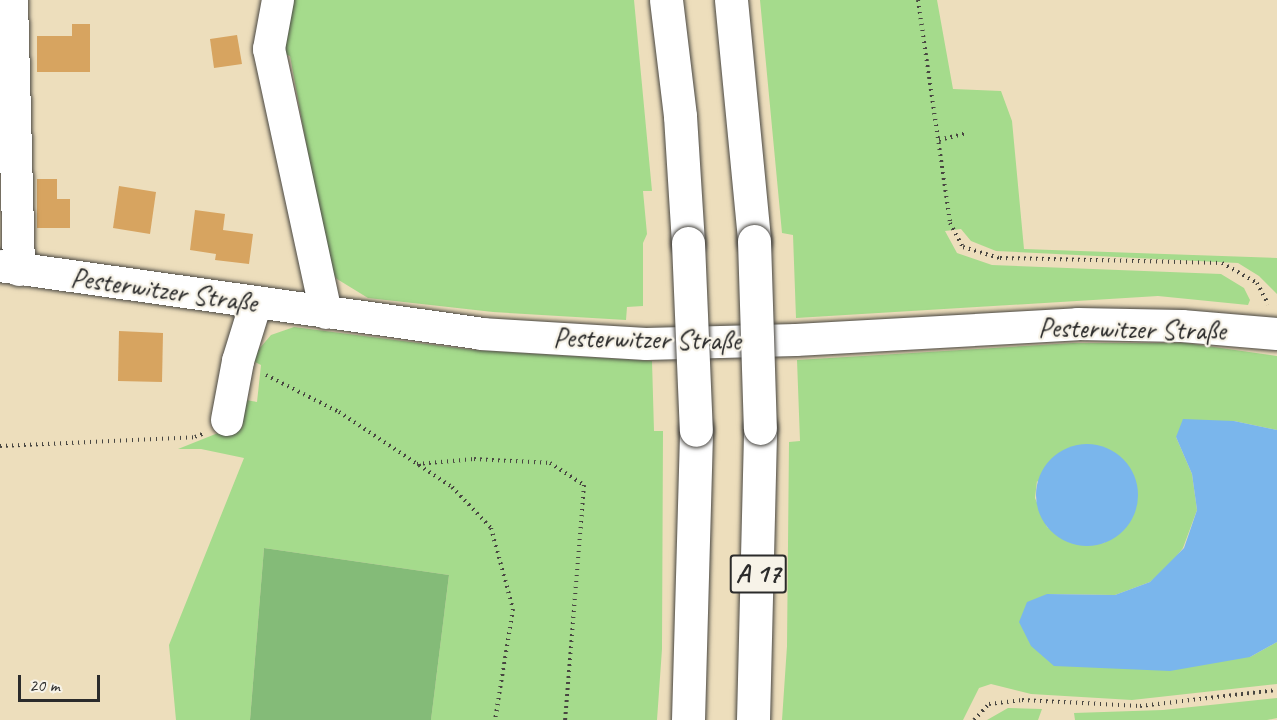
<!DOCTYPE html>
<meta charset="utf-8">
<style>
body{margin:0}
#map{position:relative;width:1277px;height:720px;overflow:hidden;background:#eddebc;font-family:Caveat,sans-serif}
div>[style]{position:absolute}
.green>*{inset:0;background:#a5db8c}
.forest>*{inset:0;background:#84bb78}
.water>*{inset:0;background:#7ab6ec}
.round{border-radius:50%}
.building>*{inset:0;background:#d7a460}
.path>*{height:4px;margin-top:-2px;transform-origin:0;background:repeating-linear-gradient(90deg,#484641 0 1.5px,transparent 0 6px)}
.roads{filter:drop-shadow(0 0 2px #484641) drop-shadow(0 0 2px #484641)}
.minor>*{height:32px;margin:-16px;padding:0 16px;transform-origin:16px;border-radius:16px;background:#fff}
.highway>*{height:33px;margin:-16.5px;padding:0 16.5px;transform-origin:16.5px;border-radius:16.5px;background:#fff}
.bridges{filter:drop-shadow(0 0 2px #484641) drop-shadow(0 0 2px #484641)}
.highway-bridge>*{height:33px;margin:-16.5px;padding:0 16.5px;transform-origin:16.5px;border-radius:16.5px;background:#fff}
span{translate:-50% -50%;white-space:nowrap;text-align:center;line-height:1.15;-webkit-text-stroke:4.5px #f7f3e8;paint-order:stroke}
.shield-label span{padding:2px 4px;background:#f7f3e8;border:2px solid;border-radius:4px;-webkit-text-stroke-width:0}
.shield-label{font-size:27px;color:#2b2b2b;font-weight:700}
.street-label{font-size:28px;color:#2b2b2b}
.scale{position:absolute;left:18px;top:675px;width:82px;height:27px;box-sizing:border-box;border:3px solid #2b2b2b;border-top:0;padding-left:8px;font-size:18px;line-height:21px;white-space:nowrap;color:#2b2b2b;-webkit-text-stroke:4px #f7f3e8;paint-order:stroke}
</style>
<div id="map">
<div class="green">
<i style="clip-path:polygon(288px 0,634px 0,652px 191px,643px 191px,647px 234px,643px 243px,643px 306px,627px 307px,626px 320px,493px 312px,368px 298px,337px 279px,329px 268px,290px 56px,279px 52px)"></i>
<i style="clip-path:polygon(760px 0,937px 0,953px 89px,1001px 91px,1012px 121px,1024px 249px,1277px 258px,1277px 294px,1259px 276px,1238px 263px,996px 251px,971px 241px,961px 229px,945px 231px,957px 253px,992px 265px,1221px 274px,1244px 288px,1250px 300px,1248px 305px,1158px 296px,796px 318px,793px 235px,782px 233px)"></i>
<i style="clip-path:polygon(294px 327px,473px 350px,652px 361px,654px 431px,663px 431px,662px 649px,657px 720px,431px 720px,449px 575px,264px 548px,250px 720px,176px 720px,169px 645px,244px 458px,201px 449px,178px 449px,233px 427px,242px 428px,246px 400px,257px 402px,261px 365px,251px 360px,254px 355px,271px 335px)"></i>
<i style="clip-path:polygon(evenodd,1073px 343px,1186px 343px,1277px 356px,1277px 430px,1234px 421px,1176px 437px,1192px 474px,1197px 510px,1183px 548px,1168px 567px,1150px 582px,1115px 595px,1046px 594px,1250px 657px,1277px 642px,1277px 684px,1132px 700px,1031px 694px,991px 684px,979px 688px,963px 720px,782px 720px,787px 646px,789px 442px,800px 441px,797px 360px,1073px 343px,1037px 481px,1105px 543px,1074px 544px,1047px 527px,1035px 498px,1037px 481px)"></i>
<i style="clip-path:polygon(1277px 698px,1277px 718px,1267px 720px,1075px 720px,1074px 713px,1163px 710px)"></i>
<i style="clip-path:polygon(1008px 708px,1042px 709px,1038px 720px,987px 720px)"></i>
</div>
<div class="forest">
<i style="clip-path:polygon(264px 548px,449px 575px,431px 720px,250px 720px)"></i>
</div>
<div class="water">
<i style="clip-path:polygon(1183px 419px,1234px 421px,1277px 430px,1277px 642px,1250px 657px,1170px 671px,1054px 666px,1031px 646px,1019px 622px,1027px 602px,1047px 594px,1115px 595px,1150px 582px,1184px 548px,1197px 510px,1192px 474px,1176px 437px)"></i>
<i class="round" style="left:1036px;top:444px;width:102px;height:102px"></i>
</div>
<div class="building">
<i style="clip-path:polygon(72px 24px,90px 24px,90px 72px,37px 72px,37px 36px,72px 36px)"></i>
<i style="clip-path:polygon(237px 35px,242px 64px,214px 68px,210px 39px)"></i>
<i style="clip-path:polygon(37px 179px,57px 179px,57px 199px,70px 199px,70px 228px,37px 228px)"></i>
<i style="clip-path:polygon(119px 186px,156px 192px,150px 234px,113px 228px)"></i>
<i style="clip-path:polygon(195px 210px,225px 214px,223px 230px,253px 234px,249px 264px,215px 260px,216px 254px,190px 250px)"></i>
<i style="clip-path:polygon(119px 331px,163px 333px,162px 382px,118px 381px)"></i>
</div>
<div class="path">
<i style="left:918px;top:0;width:225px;rotate:81.8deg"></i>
<i style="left:950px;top:223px;width:27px;rotate:62deg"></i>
<i style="left:963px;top:247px;width:39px;rotate:17deg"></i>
<i style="left:1000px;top:258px;width:222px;rotate:1.3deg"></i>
<i style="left:1222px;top:263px;width:40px;rotate:29.7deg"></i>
<i style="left:1257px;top:283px;width:24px;rotate:62deg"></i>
<i style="left:939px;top:140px;width:29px;rotate:-14deg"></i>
<i style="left:266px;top:375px;width:82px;rotate:26.9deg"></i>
<i style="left:339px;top:412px;width:136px;rotate:33.6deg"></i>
<i style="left:452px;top:487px;width:57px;rotate:46.4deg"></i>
<i style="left:491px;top:528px;width:84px;rotate:74.8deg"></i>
<i style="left:513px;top:609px;width:112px;rotate:99.2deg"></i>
<i style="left:0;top:446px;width:195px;rotate:-2.6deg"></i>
<i style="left:195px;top:437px;width:8px;rotate:-23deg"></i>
<i style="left:417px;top:464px;width:57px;rotate:-5deg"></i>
<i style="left:474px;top:459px;width:76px;rotate:3deg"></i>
<i style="left:550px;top:463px;width:40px;rotate:32.9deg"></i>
<i style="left:584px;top:485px;width:236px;rotate:94.6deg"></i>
<i style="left:974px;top:720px;width:22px;rotate:-47deg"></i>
<i style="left:989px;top:704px;width:33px;rotate:-7deg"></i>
<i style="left:1022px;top:700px;width:118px;rotate:2.9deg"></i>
<i style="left:1140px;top:706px;width:138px;rotate:-6.7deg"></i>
</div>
<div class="roads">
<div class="minor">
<i style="left:12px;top:0;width:270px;rotate:88.5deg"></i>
<i style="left:278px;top:0;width:50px;rotate:100.4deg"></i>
<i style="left:269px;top:49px;width:270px;rotate:77.8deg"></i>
<i style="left:0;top:266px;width:486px;rotate:8deg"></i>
<i style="left:481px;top:334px;width:165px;rotate:3.5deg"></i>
<i style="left:646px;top:344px;width:150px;rotate:-1.5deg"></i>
<i style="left:796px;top:340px;width:282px;rotate:-3.2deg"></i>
<i style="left:1078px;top:324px;width:104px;rotate:1.1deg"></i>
<i style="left:1182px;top:326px;width:95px;rotate:4.8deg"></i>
<i style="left:227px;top:420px;width:60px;rotate:-79.4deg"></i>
<i style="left:238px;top:361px;width:61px;rotate:-72.8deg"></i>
</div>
<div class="highway">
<i style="left:666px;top:0;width:117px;rotate:83.1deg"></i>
<i style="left:680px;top:116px;width:127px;rotate:86.4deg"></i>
<i style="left:731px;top:0;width:242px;rotate:84.5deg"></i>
<i style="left:688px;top:720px;width:290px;rotate:-88.4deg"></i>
<i style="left:753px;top:720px;width:292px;rotate:-88.6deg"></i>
</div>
</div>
<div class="bridges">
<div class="highway-bridge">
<i style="left:754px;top:241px;width:187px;rotate:88.2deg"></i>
<i style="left:688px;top:243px;width:187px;rotate:87.6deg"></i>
</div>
</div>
<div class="shield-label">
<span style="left:758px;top:574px">A 17</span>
</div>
<div class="street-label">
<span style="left:164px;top:290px;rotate:8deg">Pesterwitzer Straße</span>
<span style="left:1132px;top:329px;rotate:1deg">Pesterwitzer Straße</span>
<span style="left:647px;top:339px;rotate:1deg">Pesterwitzer Straße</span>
</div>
<div class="scale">20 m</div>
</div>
